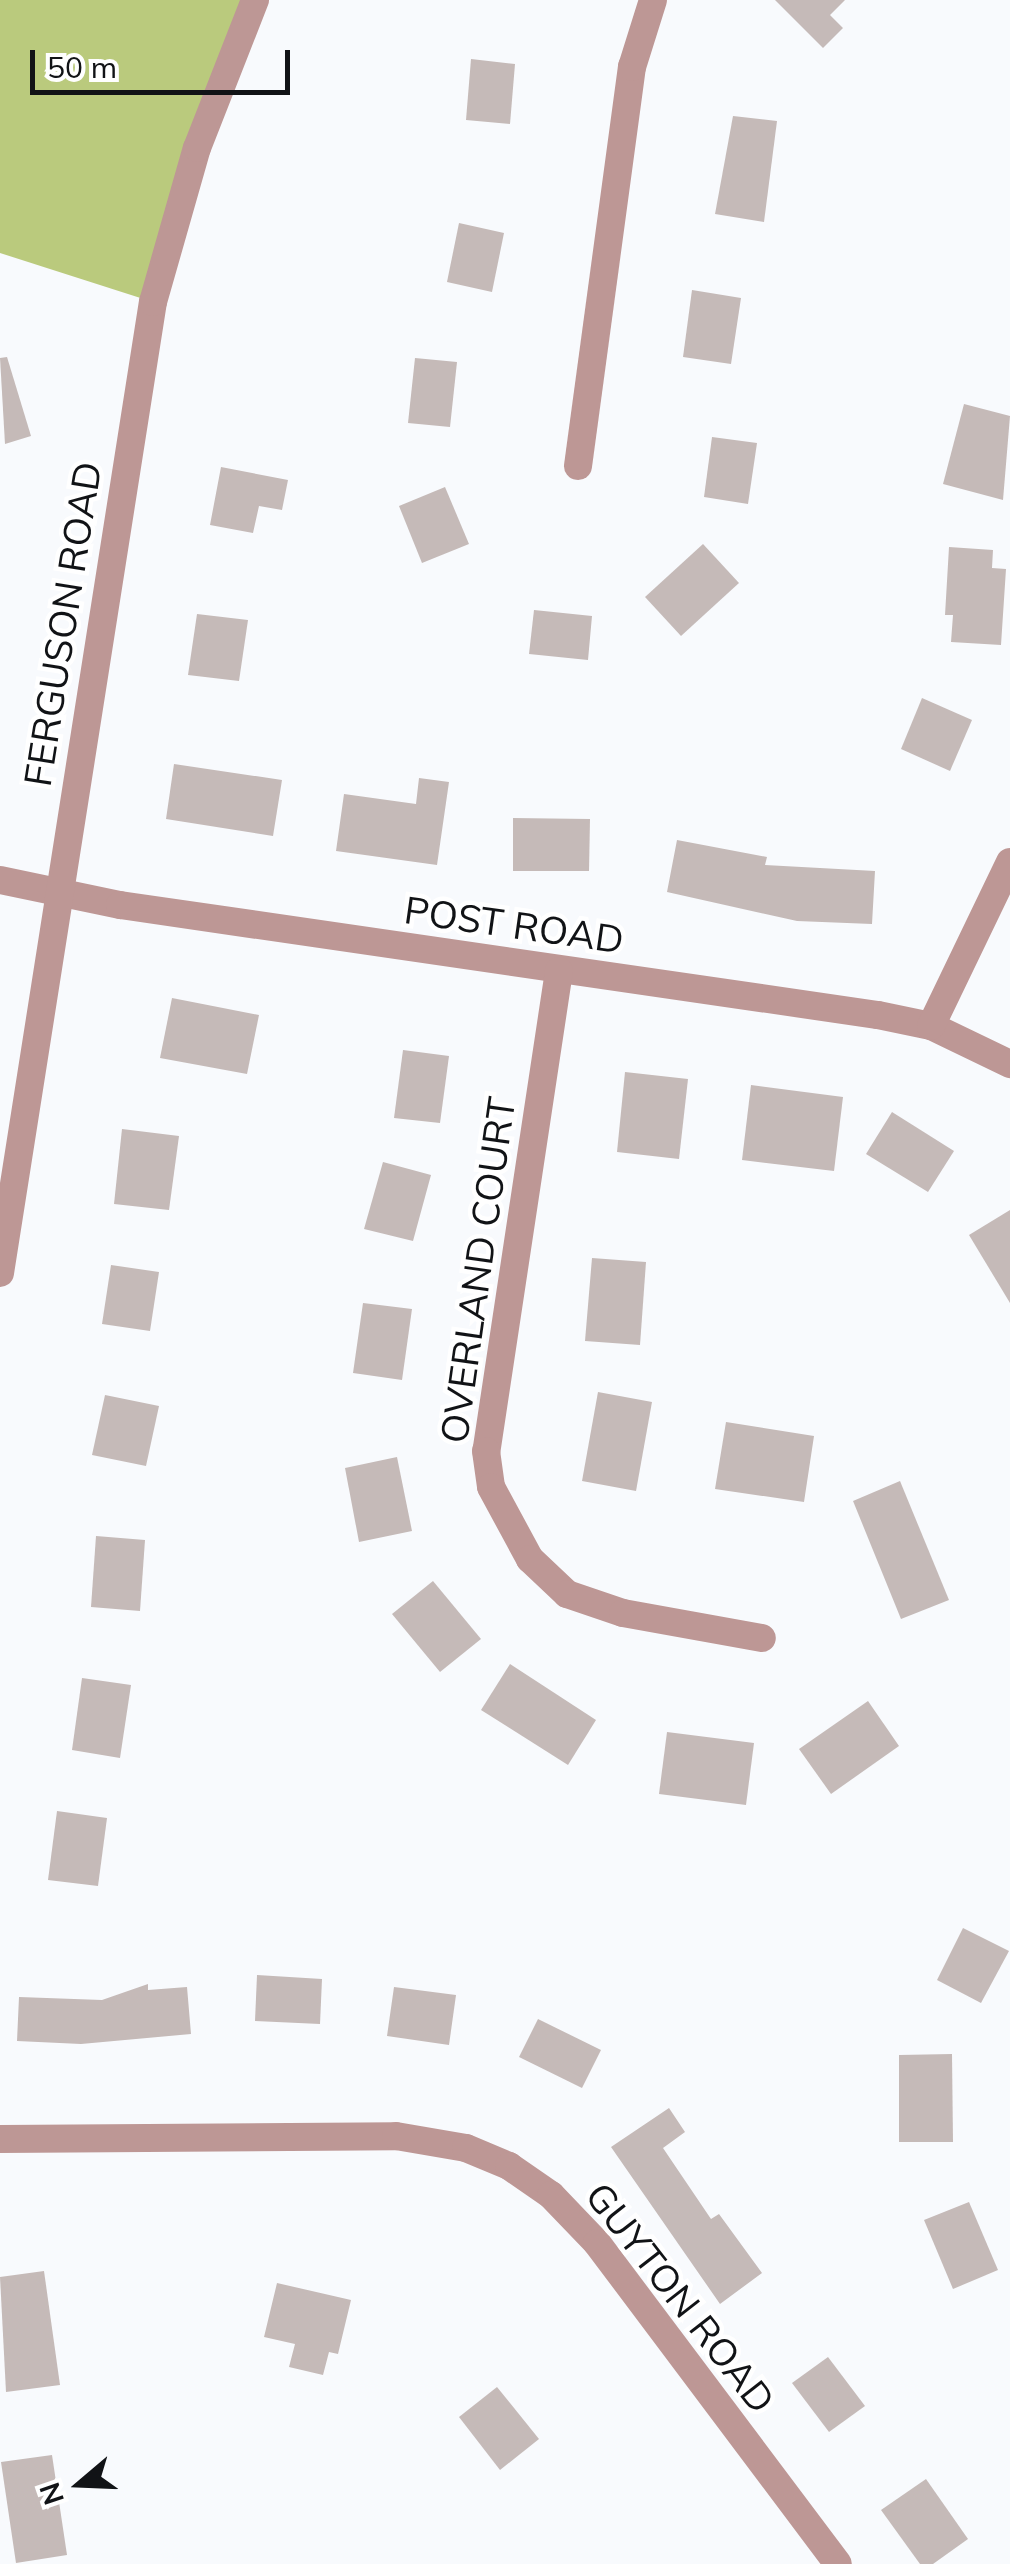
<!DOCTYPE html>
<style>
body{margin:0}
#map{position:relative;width:1010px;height:2564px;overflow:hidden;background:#f8fafd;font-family:Mulish,sans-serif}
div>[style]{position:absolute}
.forest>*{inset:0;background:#baca7d}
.building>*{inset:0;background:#c5bab8}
.minor>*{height:28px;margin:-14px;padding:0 14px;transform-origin:14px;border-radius:14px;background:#bd9795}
.tertiary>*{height:28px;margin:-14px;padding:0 14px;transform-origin:14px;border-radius:14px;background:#bd9795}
span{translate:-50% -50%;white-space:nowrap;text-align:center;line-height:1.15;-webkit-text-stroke:9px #fff;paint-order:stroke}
.street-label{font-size:38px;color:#111316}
.north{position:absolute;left:30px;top:2434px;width:100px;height:100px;-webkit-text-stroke:8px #fff;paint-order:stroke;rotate:251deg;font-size:28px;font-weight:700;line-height:40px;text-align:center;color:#111316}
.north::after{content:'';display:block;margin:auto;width:35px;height:45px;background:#111316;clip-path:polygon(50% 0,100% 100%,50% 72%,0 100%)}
.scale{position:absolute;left:30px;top:50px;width:260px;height:45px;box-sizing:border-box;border:5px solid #111316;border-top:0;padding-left:12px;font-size:30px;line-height:35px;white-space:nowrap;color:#111316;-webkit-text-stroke:8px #fff;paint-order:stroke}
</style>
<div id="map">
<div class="forest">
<i style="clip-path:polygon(0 0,255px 0,153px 302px,0 253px)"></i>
</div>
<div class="building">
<i style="clip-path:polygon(775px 0,845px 0,830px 15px,843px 28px,823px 48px)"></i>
<i style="clip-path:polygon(471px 59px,515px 64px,510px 124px,466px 120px)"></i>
<i style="clip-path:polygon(733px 116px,777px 121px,764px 222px,715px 214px)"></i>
<i style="clip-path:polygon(459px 223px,504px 233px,492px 292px,447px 282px)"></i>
<i style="clip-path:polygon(692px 290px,741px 298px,731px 364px,683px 357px)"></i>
<i style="clip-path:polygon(7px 357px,31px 436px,5px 444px,0 358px)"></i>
<i style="clip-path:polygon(415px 358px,457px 362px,450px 427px,408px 423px)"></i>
<i style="clip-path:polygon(964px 404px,1010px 416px,1003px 500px,943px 484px)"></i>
<i style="clip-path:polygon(712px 437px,757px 443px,748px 504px,704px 497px)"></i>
<i style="clip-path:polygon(221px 467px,288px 480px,282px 510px,259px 506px,253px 533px,210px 525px)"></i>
<i style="clip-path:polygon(445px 487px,469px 544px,422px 563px,399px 506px)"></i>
<i style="clip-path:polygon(703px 544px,739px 583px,681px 636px,645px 597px)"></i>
<i style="clip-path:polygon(949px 547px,993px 550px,992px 568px,1006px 569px,1001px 645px,951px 642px,953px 615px,945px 615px)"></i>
<i style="clip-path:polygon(534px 610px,592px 616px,588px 660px,529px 654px)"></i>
<i style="clip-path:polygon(197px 614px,248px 620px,239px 681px,188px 675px)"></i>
<i style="clip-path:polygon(922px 698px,972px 720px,950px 771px,901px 749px)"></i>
<i style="clip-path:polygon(174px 764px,282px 780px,273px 836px,166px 819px)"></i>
<i style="clip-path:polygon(419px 778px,449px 782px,437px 865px,336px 851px,344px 794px,416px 804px)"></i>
<i style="clip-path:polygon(513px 818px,590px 819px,589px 871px,513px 871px)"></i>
<i style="clip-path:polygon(677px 840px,767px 857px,765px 865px,875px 871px,872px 924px,797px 921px,667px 892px)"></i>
<i style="clip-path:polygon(172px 998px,259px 1015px,247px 1074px,160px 1058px)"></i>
<i style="clip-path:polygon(403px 1050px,449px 1056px,440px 1123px,394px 1118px)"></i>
<i style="clip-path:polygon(625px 1072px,688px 1079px,679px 1159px,617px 1152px)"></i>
<i style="clip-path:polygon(751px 1085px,843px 1097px,834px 1171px,742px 1160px)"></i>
<i style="clip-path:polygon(892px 1112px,954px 1151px,928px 1192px,866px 1154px)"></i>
<i style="clip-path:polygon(122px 1129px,179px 1136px,169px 1210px,114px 1204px)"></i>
<i style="clip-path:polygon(383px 1162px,431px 1175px,413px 1241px,364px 1229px)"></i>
<i style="clip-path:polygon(1010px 1210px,1010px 1303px,969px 1235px)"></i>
<i style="clip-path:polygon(592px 1258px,646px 1262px,640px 1345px,585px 1341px)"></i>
<i style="clip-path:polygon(111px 1265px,159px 1272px,150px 1331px,102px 1324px)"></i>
<i style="clip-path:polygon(363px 1303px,412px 1309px,402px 1380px,353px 1373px)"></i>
<i style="clip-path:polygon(598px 1392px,652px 1402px,636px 1491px,582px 1481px)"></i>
<i style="clip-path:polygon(105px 1395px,159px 1406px,146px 1466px,92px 1455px)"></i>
<i style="clip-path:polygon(726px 1422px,814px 1436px,804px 1502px,715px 1489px)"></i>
<i style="clip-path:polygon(397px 1457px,412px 1531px,359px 1542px,345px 1468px)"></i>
<i style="clip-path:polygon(900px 1481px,949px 1600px,901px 1619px,853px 1501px)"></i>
<i style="clip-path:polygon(96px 1536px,145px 1540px,140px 1611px,91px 1607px)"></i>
<i style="clip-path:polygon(433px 1581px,481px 1639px,440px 1672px,392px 1614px)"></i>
<i style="clip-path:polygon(510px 1664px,596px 1720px,568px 1765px,481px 1710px)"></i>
<i style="clip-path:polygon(82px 1678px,131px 1685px,120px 1758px,72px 1750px)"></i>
<i style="clip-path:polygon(868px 1701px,899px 1746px,831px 1794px,799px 1749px)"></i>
<i style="clip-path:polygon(667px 1732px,754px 1743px,746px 1805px,659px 1794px)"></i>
<i style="clip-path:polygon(57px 1811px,107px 1818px,98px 1886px,48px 1880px)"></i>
<i style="clip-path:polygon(963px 1928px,1009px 1951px,981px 2003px,937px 1980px)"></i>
<i style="clip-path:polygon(257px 1975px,322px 1979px,320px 2024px,255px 2021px)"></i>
<i style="clip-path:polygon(148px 1984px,148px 1990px,187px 1987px,191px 2034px,81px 2044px,17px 2041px,19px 1997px,102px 2000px)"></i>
<i style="clip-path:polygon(394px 1987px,456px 1995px,449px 2045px,387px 2036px)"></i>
<i style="clip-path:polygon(538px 2019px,601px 2050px,582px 2088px,519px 2057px)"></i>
<i style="clip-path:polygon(952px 2054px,953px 2142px,899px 2142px,899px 2055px)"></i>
<i style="clip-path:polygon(669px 2108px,685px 2132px,663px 2148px,711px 2219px,719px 2214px,762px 2273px,720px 2304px,611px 2147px)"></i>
<i style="clip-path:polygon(969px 2202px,998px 2270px,953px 2289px,924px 2220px)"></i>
<i style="clip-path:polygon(44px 2271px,60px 2385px,6px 2392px,0 2277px)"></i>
<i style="clip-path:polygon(277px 2283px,351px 2300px,338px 2354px,329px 2352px,323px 2375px,289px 2367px,295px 2344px,264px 2337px)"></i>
<i style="clip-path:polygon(828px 2357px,865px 2406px,829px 2432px,792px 2383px)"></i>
<i style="clip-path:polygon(497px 2387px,539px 2439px,500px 2470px,459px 2417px)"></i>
<i style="clip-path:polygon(52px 2455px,67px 2555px,16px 2563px,1px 2462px)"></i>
<i style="clip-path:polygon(926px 2479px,968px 2539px,933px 2564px,920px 2564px,881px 2510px)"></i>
</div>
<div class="minor">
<i style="left:578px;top:466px;width:403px;rotate:-82.3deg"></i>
<i style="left:632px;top:67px;width:70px;rotate:-72.6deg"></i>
<i style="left:0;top:880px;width:123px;rotate:11.8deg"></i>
<i style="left:120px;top:905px;width:766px;rotate:8.26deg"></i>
<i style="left:878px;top:1015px;width:54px;rotate:11.7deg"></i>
<i style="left:931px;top:1026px;width:88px;rotate:25.7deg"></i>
<i style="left:559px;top:971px;width:486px;rotate:98.6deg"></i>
<i style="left:486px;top:1451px;width:36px;rotate:82deg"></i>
<i style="left:491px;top:1487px;width:82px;rotate:61.6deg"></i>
<i style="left:530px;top:1559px;width:51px;rotate:43.4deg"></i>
<i style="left:567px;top:1594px;width:59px;rotate:18.7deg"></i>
<i style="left:623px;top:1613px;width:141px;rotate:10.2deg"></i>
<i style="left:931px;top:1026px;width:182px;rotate:-64.3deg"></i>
<i style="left:0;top:2139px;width:396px;rotate:-0.4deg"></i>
<i style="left:396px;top:2136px;width:71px;rotate:9.7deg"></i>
<i style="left:466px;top:2148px;width:47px;rotate:22.7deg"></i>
<i style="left:509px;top:2166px;width:51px;rotate:34.6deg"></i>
<i style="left:551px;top:2195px;width:66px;rotate:46.2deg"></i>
<i style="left:597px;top:2243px;width:401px;rotate:53.1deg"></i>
</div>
<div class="tertiary">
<i style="left:0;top:1273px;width:983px;rotate:-81.05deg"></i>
<i style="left:153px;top:302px;width:160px;rotate:-74.1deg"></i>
<i style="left:197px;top:148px;width:159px;rotate:-68.6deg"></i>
</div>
<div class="street-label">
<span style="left:63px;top:624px;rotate:-81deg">FERGUSON ROAD</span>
<span style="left:514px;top:925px;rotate:8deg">POST ROAD</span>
<span style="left:478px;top:1270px;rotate:-82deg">OVERLAND COURT</span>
<span style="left:680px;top:2298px;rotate:52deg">GUYTON ROAD</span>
</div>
<div class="north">N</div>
<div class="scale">50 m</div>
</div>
